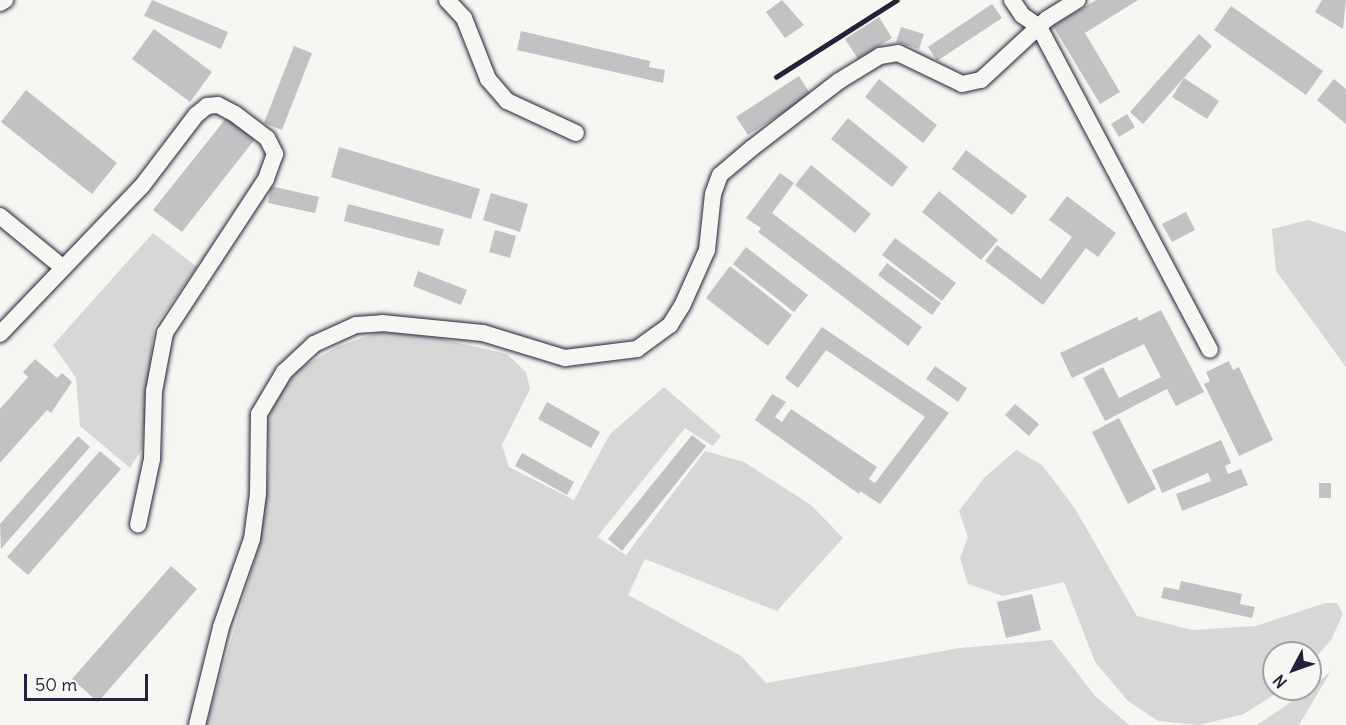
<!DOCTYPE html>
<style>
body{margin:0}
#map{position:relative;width:1346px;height:725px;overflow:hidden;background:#f6f6f2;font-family:Delius,sans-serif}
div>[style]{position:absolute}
.green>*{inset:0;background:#d7d7d7}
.building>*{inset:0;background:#c2c2c4}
.roads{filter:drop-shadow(0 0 2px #22223b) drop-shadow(0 0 2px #22223b)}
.minor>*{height:16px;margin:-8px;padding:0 8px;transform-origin:8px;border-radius:8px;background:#f6f6f2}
.rail>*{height:4.5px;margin:-2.25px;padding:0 2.25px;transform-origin:2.25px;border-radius:2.25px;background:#22223b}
span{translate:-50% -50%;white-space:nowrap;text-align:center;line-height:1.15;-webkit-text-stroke:4.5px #f6f6f2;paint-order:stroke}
.north{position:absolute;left:1262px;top:641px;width:60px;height:60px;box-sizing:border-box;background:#f6f6f2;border:2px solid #a1a1a9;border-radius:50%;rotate:229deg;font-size:16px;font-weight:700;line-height:24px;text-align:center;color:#22223b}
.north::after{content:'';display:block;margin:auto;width:21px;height:27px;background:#22223b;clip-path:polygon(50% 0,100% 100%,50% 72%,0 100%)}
.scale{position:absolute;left:24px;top:674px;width:124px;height:27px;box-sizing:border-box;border:3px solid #22223b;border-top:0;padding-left:8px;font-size:18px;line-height:21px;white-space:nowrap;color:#22223b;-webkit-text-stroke:4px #f6f6f2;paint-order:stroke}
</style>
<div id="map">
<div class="green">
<i style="clip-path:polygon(1308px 220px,1346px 232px,1346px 367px,1276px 271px,1272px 229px)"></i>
<i style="clip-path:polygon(153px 233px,197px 267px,154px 327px,142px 449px,130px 468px,80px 426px,76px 378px,53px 345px)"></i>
<i style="clip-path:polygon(379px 332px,429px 336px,507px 354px,526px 372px,530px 389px,502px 445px,509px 467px,574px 500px,610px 434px,664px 387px,721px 436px,713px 446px,685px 428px,597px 537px,626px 555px,705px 451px,744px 462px,811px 505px,843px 538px,777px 611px,645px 559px,628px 595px,741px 656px,766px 683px,960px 648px,1052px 640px,1095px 696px,1129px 725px,206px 725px,258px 549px,269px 470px,268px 423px,275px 399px,299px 369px,337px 347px)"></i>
<i style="clip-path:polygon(1016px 450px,1042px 465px,1074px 507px,1137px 616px,1192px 630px,1256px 626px,1325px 603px,1337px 603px,1343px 614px,1331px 640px,1310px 664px,1310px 653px,1274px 653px,1274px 689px,1283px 689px,1244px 714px,1199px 725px,1158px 721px,1128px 701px,1095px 662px,1064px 582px,1003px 596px,968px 584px,960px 558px,968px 537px,959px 511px,984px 478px)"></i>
<i style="clip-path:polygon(1331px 671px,1299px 725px,1257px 725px,1310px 689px)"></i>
</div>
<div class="building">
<i style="clip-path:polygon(152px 0,228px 32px,221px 49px,144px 16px)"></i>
<i style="clip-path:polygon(782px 0,804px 25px,785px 38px,766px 12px)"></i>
<i style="clip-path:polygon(1096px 0,1138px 0,1085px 33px,1120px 92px,1100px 104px,1053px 26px)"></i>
<i style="clip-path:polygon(1322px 0,1346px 0,1343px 29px,1315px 12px)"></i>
<i style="clip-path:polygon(992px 4px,1002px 18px,937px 61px,928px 47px)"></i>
<i style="clip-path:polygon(1231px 6px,1323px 71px,1306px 95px,1214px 30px)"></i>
<i style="clip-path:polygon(879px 17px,892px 38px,858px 59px,845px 39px)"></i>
<i style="clip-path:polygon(901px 27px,924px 34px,919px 49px,896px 42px)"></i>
<i style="clip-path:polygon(154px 29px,212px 72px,190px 102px,132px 59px)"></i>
<i style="clip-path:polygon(521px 31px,650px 61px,649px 67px,665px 70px,663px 83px,517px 50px)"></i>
<i style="clip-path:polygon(1199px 34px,1212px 46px,1143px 124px,1130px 112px)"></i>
<i style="clip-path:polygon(294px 46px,312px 53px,282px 130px,264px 123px)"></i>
<i style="clip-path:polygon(799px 76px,811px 95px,748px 135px,736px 117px)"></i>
<i style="clip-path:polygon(1184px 78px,1219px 101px,1207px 119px,1172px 97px)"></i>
<i style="clip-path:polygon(879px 79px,937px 125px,923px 143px,865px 97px)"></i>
<i style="clip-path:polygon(1334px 79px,1346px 89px,1346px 124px,1317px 100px)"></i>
<i style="clip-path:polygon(26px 90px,117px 163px,92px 194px,1px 122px)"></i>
<i style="clip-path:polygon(1127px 114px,1135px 127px,1119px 137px,1111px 124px)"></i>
<i style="clip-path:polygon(227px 117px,255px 139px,182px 232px,153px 210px)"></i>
<i style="clip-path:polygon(848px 118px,908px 167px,892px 187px,831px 139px)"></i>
<i style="clip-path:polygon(339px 147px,480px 189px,471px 219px,331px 177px)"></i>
<i style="clip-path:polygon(966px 150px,1027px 196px,1012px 215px,952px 169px)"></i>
<i style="clip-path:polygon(811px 165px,871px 214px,855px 233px,795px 185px)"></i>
<i style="clip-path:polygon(780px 173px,794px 183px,772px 213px,922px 327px,908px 346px,758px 232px,761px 228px,746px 218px)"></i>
<i style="clip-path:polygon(271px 186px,319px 197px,315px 213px,268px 203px)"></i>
<i style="clip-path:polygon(939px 191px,998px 240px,981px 260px,922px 212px)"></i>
<i style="clip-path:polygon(491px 193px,528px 204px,520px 232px,483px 220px)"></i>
<i style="clip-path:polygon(1067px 196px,1116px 233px,1098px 257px,1086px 248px,1043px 305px,985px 261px,997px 245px,1041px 279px,1072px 237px,1049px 220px)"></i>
<i style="clip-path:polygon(348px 204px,444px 229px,439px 246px,344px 221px)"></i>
<i style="clip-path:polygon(1186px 212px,1195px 230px,1172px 242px,1162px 224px)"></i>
<i style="clip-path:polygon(495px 230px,516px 236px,510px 258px,489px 252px)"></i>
<i style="clip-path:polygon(895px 238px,956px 283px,942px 301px,882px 255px)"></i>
<i style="clip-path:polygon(746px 247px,808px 295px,794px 312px,733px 264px)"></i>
<i style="clip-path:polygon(887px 263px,941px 303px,932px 315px,878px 275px)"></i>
<i style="clip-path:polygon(730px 266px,792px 315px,768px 346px,706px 298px)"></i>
<i style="clip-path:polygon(418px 271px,467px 290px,461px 305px,413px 286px)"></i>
<i style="clip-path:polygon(1161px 310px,1204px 392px,1176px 406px,1167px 389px,1105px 421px,1083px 378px,1103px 367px,1119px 398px,1161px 377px,1144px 344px,1072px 378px,1060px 353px,1137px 317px,1139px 321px)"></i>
<i style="clip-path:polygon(822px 327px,949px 413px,880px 504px,860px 491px,859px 494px,755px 420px,772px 394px,786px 402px,775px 417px,782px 422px,791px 409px,877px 467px,869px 479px,875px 483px,925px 417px,826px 350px,798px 388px,785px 378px)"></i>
<i style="clip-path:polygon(35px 359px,57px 378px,62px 373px,72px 382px,51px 413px,47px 410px,0 463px,0 409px,28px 377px,23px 372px)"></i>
<i style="clip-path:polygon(1229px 361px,1233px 370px,1239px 367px,1273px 440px,1239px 456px,1204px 384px,1210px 381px,1206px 372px)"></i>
<i style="clip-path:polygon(935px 366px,967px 388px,958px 402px,926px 379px)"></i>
<i style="clip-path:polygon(547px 402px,600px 432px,591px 448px,538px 419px)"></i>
<i style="clip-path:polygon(1015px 404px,1039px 424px,1029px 436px,1005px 415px)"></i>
<i style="clip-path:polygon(1119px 418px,1156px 489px,1128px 504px,1092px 432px)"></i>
<i style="clip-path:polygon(692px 435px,706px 446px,622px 551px,608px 539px)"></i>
<i style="clip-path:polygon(78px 436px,90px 447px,1px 549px,0 524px)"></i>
<i style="clip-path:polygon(1221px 440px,1231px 463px,1225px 466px,1228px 474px,1241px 469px,1248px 485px,1182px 511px,1176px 494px,1211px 481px,1208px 473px,1162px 493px,1152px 470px)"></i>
<i style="clip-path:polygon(100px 451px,121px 469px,28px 575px,7px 557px)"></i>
<i style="clip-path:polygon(522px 453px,574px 482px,567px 495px,515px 466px)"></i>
<i style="clip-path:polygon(1319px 483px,1331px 483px,1331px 498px,1319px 498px)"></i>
<i style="clip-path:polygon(171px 566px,197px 589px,98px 702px,72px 679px)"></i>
<i style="clip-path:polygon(1181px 581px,1242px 594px,1240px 604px,1255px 607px,1252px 618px,1161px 598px,1164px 587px,1179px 590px)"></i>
<i style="clip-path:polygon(1032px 594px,1041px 630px,1006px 638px,997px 602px)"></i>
</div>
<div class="roads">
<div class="minor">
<i style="left:447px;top:0;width:25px;rotate:47deg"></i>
<i style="left:464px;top:18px;width:66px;rotate:68.5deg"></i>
<i style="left:488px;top:79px;width:29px;rotate:49deg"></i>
<i style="left:507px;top:101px;width:76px;rotate:24.9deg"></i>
<i style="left:1012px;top:0;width:18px;rotate:56deg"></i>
<i style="left:1022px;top:15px;width:21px;rotate:35deg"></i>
<i style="left:1039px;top:27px;width:365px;rotate:62.1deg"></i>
<i style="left:0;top:3px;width:6px;rotate:-31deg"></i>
<i style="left:0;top:216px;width:80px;rotate:39.4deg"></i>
<i style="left:0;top:334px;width:205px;rotate:-46.2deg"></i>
<i style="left:142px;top:186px;width:89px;rotate:-52.7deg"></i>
<i style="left:196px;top:115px;width:14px;rotate:-39deg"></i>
<i style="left:207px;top:106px;width:11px;rotate:-5deg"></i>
<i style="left:218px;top:105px;width:19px;rotate:28deg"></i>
<i style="left:235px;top:114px;width:40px;rotate:37deg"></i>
<i style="left:267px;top:138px;width:18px;rotate:63deg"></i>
<i style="left:275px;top:154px;width:27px;rotate:110deg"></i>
<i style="left:266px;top:179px;width:184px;rotate:123.3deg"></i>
<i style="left:165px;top:333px;width:59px;rotate:100.7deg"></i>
<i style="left:154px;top:391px;width:68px;rotate:91.7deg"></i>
<i style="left:152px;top:459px;width:67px;rotate:102deg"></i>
<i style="left:197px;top:725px;width:101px;rotate:-76.2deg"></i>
<i style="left:221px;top:627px;width:93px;rotate:-70.6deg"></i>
<i style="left:252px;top:539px;width:45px;rotate:-82.4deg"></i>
<i style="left:258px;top:494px;width:80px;rotate:-89.3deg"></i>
<i style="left:259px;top:414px;width:49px;rotate:-59.2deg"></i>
<i style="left:284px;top:372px;width:41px;rotate:-43deg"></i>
<i style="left:314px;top:344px;width:46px;rotate:-24.3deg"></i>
<i style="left:356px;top:325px;width:26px;rotate:-4deg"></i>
<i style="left:382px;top:323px;width:101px;rotate:5.7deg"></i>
<i style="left:483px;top:333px;width:86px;rotate:17deg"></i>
<i style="left:565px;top:358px;width:73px;rotate:-7.1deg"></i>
<i style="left:637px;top:349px;width:41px;rotate:-36deg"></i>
<i style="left:670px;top:325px;width:22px;rotate:-58deg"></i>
<i style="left:682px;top:306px;width:61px;rotate:-65.9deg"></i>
<i style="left:707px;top:250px;width:56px;rotate:-83.9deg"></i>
<i style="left:713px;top:194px;width:20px;rotate:-70deg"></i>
<i style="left:720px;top:175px;width:42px;rotate:-40.2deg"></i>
<i style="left:752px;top:148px;width:110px;rotate:-37.6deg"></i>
<i style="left:839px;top:81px;width:48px;rotate:-31.4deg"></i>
<i style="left:880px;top:56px;width:18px;rotate:-9deg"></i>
<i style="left:898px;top:53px;width:71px;rotate:25.8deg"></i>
<i style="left:962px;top:84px;width:19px;rotate:-12deg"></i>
<i style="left:981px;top:80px;width:90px;rotate:-42.7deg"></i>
<i style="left:1047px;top:19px;width:36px;rotate:-32deg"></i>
</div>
</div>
<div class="rail">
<i style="left:776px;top:77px;width:143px;rotate:-32.5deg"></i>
</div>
<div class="north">N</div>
<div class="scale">50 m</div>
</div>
